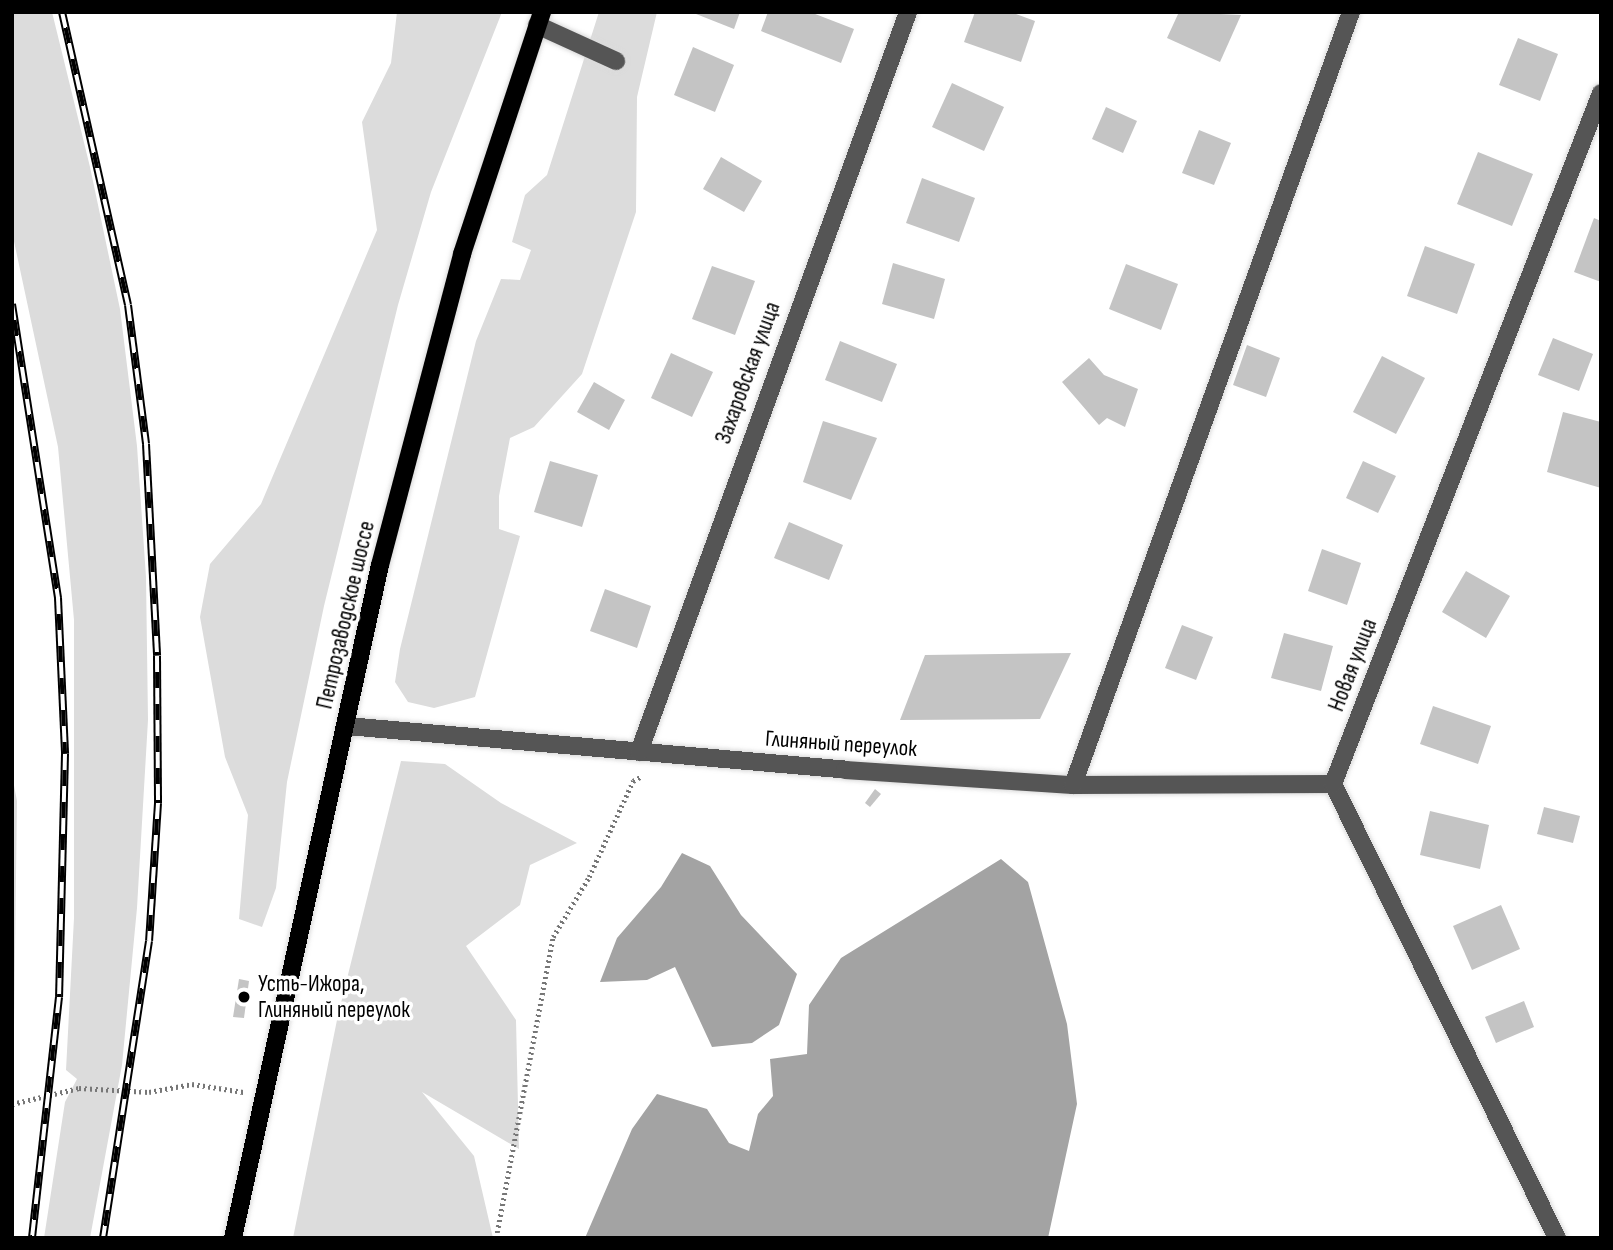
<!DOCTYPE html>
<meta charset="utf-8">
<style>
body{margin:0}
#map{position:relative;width:1613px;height:1250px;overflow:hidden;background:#fff;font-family:"Sofia Sans Condensed",sans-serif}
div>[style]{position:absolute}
.green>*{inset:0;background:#dcdcdc}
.water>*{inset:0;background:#a3a3a3}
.building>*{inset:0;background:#c4c4c4}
.path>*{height:4.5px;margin-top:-2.25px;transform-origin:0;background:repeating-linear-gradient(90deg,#777 0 2px,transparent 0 5.5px)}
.roads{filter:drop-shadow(0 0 2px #dbdbdb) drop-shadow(0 0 2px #dbdbdb)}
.minor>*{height:18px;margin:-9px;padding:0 9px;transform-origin:9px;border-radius:9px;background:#555}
.major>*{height:18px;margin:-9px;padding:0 9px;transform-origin:9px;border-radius:9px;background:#000}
.rail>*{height:8px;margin-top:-4px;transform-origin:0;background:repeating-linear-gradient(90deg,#fff 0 16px,#000 0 32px);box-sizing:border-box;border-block:2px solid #000}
.dots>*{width:19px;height:19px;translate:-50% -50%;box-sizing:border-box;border:4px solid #fff;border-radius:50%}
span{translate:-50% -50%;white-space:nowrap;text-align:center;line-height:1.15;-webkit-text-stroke:7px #fff;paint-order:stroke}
.street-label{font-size:23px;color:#000}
.poi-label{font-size:23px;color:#000}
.left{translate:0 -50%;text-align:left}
.frame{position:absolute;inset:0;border:14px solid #000;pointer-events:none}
</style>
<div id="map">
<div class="green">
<i style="clip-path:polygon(12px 12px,52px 12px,90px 167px,120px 309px,137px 446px,146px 577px,148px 720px,137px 908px,122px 1065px,90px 1238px,44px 1238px,65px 1102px,77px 1079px,66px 1070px,74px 918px,74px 620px,58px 447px,12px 232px)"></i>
<i style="clip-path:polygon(397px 12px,502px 12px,431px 192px,398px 305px,324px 606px,287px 782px,276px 888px,262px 927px,239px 919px,248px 815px,225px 757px,200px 617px,210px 564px,261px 504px,377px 230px,362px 122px,391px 63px)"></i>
<i style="clip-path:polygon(599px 12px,657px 12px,637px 97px,636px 212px,582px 374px,534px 427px,510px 438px,499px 496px,499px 529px,520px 536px,475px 697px,434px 708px,408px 702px,395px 682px,400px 649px,476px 341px,501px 279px,520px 280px,531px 250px,512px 242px,525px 195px,547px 175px)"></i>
<i style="clip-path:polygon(401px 761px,445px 764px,501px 803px,577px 843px,530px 865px,520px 905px,466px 946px,516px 1020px,519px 1149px,422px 1092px,474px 1156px,493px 1238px,293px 1238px,338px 1015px)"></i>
<i style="clip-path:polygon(12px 775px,17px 801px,12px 1175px)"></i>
</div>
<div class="water">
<i style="clip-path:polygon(682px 853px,710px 866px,741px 915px,797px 974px,779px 1025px,752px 1043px,712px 1047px,675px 967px,647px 980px,600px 982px,617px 938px,661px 887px)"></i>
<i style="clip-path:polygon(1001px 859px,1028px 882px,1067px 1024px,1077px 1104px,1048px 1238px,585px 1238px,632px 1129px,657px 1094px,707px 1109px,729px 1143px,749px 1151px,758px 1114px,773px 1096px,770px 1059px,807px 1054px,809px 1005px,841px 958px)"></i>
</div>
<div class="building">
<i style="clip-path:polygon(691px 12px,740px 12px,734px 29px)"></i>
<i style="clip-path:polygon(768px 12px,810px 12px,854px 29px,841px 63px,761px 31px)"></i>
<i style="clip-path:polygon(975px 12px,1011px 12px,1035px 21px,1021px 62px,964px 42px)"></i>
<i style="clip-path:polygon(1179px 12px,1241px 15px,1220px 62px,1167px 38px)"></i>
<i style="clip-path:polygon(1518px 38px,1558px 54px,1540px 101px,1499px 85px)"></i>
<i style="clip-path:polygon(693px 47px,734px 65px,715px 112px,674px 95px)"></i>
<i style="clip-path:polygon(952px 83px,1004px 107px,984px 151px,932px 127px)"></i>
<i style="clip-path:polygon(1106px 107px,1137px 121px,1123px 153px,1092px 139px)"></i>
<i style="clip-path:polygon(1199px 130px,1231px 143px,1214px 185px,1182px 173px)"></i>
<i style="clip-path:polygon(1478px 152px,1533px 174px,1512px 226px,1457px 204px)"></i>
<i style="clip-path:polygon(721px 157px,762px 181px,744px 212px,703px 189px)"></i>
<i style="clip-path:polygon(922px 178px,975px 198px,959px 242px,906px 223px)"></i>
<i style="clip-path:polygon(1594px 218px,1601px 221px,1601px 282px,1574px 272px)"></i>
<i style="clip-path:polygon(1425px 246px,1475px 264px,1457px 314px,1407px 296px)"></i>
<i style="clip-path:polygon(893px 263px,945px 279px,934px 319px,882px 304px)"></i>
<i style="clip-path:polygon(1126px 264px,1178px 284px,1161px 330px,1109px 309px)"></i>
<i style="clip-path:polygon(712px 266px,755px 281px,735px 335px,692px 319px)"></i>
<i style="clip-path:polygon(1553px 338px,1593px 354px,1579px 391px,1538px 375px)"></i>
<i style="clip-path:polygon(840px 341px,897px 364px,882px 402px,825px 380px)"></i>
<i style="clip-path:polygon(1247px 345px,1280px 358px,1266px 397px,1233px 385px)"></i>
<i style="clip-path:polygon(671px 353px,713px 372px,692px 417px,651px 398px)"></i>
<i style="clip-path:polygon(1382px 356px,1425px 378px,1396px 434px,1353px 412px)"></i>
<i style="clip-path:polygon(1089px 358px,1104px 375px,1138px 389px,1125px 427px,1107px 418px,1099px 425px,1062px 382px)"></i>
<i style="clip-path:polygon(594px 382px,625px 400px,609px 430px,577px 412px)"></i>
<i style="clip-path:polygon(1563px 412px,1601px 422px,1601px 488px,1547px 472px)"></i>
<i style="clip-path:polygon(823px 421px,877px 438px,851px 500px,803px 482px)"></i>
<i style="clip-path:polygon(550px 461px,598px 475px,582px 527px,534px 512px)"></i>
<i style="clip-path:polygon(1363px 461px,1396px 476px,1378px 513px,1346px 498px)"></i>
<i style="clip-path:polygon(789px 522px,843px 545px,829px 580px,774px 558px)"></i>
<i style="clip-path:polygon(1322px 549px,1361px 563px,1347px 605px,1308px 591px)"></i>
<i style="clip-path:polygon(1466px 571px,1510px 596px,1486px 638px,1442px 612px)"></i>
<i style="clip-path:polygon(605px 589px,651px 606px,637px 648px,590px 631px)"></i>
<i style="clip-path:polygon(1182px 625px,1213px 637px,1196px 680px,1165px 668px)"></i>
<i style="clip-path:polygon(1284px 633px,1333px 646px,1321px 691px,1271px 678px)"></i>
<i style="clip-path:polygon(1071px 653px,1040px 719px,900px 720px,925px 655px)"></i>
<i style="clip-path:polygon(1433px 706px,1491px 726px,1478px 764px,1420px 744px)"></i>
<i style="clip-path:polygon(875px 789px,881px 794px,870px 807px,865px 803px)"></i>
<i style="clip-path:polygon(1544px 807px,1580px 816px,1573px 843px,1537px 834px)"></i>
<i style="clip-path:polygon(1430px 811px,1489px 825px,1480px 869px,1420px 855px)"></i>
<i style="clip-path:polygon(1501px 905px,1520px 949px,1472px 970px,1453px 926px)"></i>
<i style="clip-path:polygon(239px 979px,249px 981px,244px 1018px,233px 1017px)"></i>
<i style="clip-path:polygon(1524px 1001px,1534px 1027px,1496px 1043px,1485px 1017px)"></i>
</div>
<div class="path">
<i style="left:12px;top:1104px;width:69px;rotate:-13.4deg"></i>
<i style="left:79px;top:1088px;width:70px;rotate:3.3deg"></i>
<i style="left:149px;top:1092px;width:44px;rotate:-10.5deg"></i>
<i style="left:192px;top:1084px;width:52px;rotate:8.9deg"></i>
<i style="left:496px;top:1238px;width:306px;rotate:-79.3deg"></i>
<i style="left:553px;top:937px;width:70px;rotate:-59deg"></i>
<i style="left:589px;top:877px;width:106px;rotate:-65.4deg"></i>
<i style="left:633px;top:781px;width:10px;rotate:-29deg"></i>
</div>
<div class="roads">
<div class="minor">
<i style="left:537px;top:25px;width:87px;rotate:24.5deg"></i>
<i style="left:347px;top:726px;width:500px;rotate:5deg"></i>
<i style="left:845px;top:770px;width:228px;rotate:3.8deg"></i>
<i style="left:1073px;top:785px;width:260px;rotate:-0.2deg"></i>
<i style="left:639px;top:752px;width:787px;rotate:-70.02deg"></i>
<i style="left:1073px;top:785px;width:821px;rotate:-70.22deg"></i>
<i style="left:1557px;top:1238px;width:506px;rotate:-116.26deg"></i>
<i style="left:1333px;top:784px;width:741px;rotate:-68.8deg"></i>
</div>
<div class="major">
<i style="left:233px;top:1238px;width:689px;rotate:-77.68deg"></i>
<i style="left:380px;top:565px;width:322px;rotate:-75.2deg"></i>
<i style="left:462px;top:254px;width:255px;rotate:-71.7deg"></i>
</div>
</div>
<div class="rail">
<i style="left:62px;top:12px;width:300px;rotate:77.3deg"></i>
<i style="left:128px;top:305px;width:140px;rotate:82.6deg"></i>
<i style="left:146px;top:444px;width:212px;rotate:87deg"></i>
<i style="left:157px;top:656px;width:147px;rotate:89.6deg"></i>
<i style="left:158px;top:803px;width:138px;rotate:93.7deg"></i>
<i style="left:149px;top:941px;width:301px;rotate:98.8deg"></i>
<i style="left:12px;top:304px;width:298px;rotate:81.1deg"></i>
<i style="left:58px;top:598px;width:156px;rotate:87.4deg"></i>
<i style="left:65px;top:754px;width:243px;rotate:91.4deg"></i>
<i style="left:59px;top:997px;width:243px;rotate:96.4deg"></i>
</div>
<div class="dots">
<i style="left:244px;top:997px;background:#000"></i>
</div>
<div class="street-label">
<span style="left:748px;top:373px;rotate:-70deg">Захаровская улица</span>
<span style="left:346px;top:615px;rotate:-77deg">Петрозаводское шоссе</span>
<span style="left:1353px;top:665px;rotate:-69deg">Новая улица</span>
<span style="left:841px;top:744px;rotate:4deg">Глиняный переулок</span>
</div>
<div class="poi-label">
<span class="left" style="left:258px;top:997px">Усть-Ижора,<br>Глиняный переулок</span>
</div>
<div class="frame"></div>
</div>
